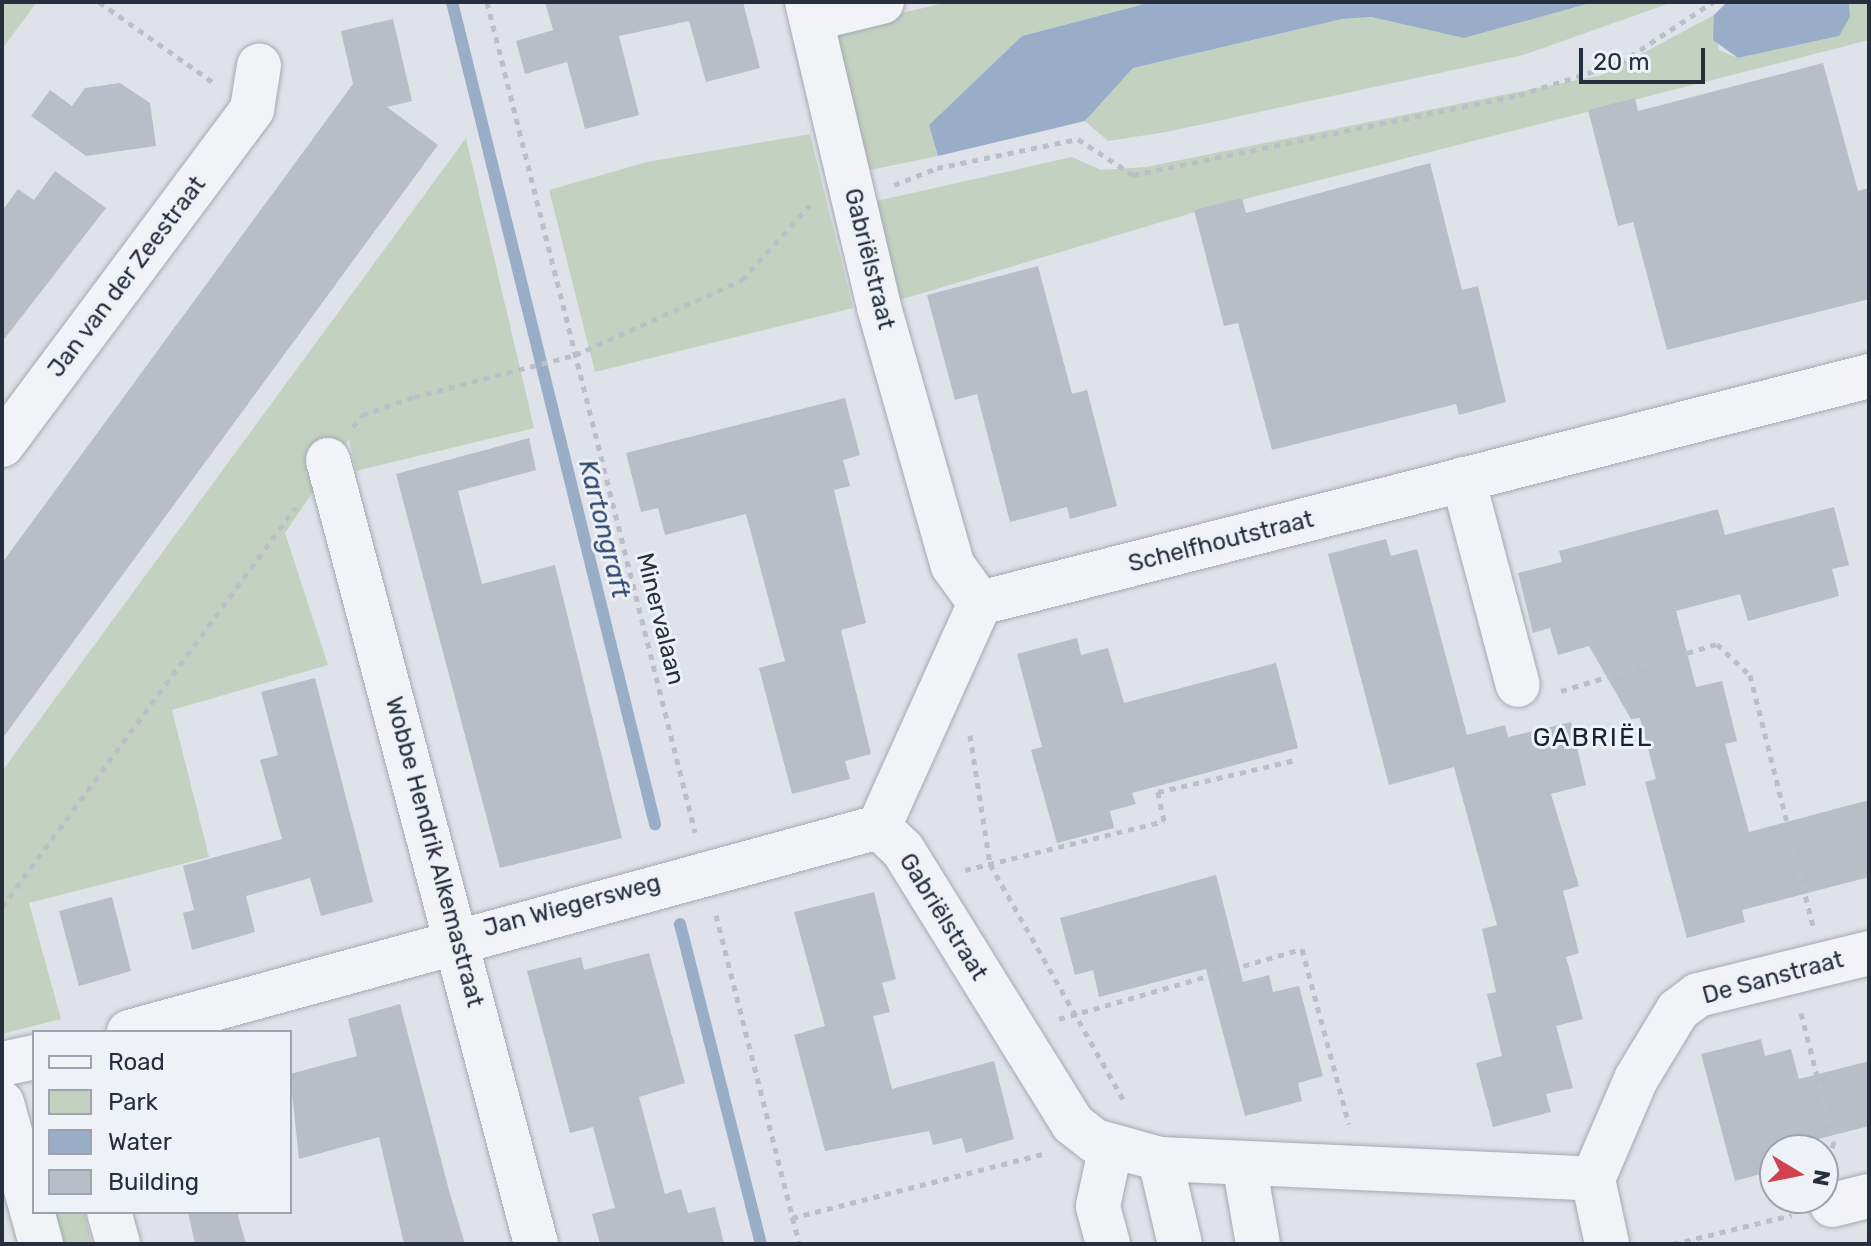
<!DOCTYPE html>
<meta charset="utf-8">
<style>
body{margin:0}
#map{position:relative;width:1871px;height:1246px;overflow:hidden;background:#dfe2e8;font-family:Rubik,sans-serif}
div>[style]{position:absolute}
.green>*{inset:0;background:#c3d2c0}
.water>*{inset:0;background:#99adc9}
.stream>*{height:12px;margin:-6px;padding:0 6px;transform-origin:6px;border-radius:6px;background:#99adc9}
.building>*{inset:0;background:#b9bdc8}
.path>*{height:5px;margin-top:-2.5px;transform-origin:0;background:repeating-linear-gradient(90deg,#bcc0c6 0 6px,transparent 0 12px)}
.roads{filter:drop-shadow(0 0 2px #a4a9b2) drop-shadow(0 0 2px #a4a9b2)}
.minor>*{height:44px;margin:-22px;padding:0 22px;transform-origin:22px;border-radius:22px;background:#f1f3f6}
span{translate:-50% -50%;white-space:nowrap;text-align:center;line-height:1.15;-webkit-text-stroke:6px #eef1f6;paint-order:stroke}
.street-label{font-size:24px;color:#272f3f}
.water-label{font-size:26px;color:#314a73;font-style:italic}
.neighbourhood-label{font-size:26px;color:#1a2030;letter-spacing:2px}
.frame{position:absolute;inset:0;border:4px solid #272f3f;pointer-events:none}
.legend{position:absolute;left:32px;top:1030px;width:260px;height:184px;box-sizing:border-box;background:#eef1f6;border:2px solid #9ea3ad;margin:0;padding:10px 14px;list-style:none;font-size:24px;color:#272f3f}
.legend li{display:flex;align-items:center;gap:16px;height:40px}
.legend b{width:40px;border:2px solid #9ea3ad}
.north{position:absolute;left:1759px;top:1134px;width:80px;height:80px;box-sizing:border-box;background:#eef1f6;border:2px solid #9ea3ad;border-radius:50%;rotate:100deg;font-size:22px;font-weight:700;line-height:32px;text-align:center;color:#272f3f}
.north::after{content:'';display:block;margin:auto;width:28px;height:36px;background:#cf424e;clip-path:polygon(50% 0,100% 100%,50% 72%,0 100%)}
.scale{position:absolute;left:1579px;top:48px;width:126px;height:36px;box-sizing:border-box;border:4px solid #272f3f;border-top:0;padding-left:10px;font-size:24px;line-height:28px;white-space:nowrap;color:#272f3f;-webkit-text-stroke:6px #eef1f6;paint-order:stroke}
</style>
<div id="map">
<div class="green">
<i style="clip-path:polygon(2px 2px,37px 2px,2px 49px)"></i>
<i style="clip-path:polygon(948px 2px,1152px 2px,1022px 36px,929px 125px,938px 156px,865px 171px,831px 30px)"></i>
<i style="clip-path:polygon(1594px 2px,1673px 2px,1523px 55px,1166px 132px,1108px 141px,1085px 121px,1133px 68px,1342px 19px,1371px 17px,1464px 38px)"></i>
<i style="clip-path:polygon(1849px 2px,1869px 2px,1869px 40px,1195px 212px,896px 301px,872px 202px,1072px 157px,1101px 170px,1146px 167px,1602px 75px,1714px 15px,1719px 50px,1738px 58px,1839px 36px)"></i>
<i style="clip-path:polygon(810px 134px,853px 308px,595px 372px,549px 190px,647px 162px)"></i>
<i style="clip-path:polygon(466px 138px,534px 428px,356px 471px,349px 439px,285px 533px,328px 665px,172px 710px,209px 857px,29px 903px,61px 1019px,2px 1034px,2px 771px)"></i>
<i style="clip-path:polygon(45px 1212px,84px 1212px,92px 1244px,54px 1244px)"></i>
</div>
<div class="water">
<i style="clip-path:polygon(1152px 2px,1594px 2px,1464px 38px,1371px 17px,1342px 19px,1133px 68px,1085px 121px,938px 156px,929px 125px,1022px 36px)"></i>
<i style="clip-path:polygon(1727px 2px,1849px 2px,1850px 17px,1839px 36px,1738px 58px,1713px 40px,1714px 15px)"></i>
</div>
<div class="stream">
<i style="left:452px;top:2px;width:847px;rotate:76.13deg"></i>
<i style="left:680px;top:924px;width:330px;rotate:75.8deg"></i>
</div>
<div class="building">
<i style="clip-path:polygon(545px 2px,743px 2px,760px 68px,706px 82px,689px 21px,619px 36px,639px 115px,585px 129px,567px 62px,525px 74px,516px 41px,553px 30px)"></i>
<i style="clip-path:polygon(393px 19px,412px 101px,387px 107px,438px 145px,2px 739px,2px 563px,353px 84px,341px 31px)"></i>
<i style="clip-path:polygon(1823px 63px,1858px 191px,1869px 188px,1869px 299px,1667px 350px,1633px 222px,1618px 226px,1588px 110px,1635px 98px,1638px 111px)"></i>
<i style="clip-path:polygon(120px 83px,150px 103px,156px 146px,86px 156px,31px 116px,50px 90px,72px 106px,85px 88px)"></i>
<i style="clip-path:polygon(1430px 163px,1462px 290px,1478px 286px,1506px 402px,1459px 415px,1456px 404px,1272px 450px,1238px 323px,1224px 326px,1194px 210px,1242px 198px,1246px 213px)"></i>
<i style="clip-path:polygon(55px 171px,106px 208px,2px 342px,2px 211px,18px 189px,34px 200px)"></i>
<i style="clip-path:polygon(1038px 266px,1072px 394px,1087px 390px,1117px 506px,1070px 519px,1067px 507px,1010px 522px,977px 394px,955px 400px,927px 295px)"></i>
<i style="clip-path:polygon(845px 398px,860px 455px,843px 460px,850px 486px,834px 490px,866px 623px,841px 630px,871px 754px,845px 761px,850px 779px,792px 794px,759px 668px,785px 661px,746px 514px,665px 535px,658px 508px,641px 512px,626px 453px)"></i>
<i style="clip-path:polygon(529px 438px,536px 470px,458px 491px,482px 584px,555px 565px,622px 838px,500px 868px,396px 474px)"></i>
<i style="clip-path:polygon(1834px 507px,1849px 565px,1832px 569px,1839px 596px,1748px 621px,1740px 594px,1676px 611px,1696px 687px,1722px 681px,1737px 741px,1725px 744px,1749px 832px,1869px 800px,1869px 877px,1742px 910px,1745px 922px,1687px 938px,1645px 782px,1656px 779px,1640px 718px,1631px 719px,1589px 646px,1558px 655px,1550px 628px,1533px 633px,1518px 573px,1562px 562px,1559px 551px,1718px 509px,1725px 535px)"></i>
<i style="clip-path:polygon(1386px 539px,1391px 556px,1417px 549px,1467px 735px,1505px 725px,1508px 737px,1571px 722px,1586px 785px,1551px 794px,1579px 886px,1563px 891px,1579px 953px,1566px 957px,1583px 1019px,1556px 1026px,1573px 1088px,1546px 1094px,1551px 1112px,1493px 1127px,1476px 1063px,1502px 1056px,1487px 994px,1496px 992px,1482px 929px,1497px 925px,1454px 767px,1389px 785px,1328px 554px)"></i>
<i style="clip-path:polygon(1077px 638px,1081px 655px,1108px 648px,1124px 703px,1276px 663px,1298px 748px,1132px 793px,1136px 804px,1110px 811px,1114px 828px,1057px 843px,1031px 750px,1042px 747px,1017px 654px)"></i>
<i style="clip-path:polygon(315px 678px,373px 902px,321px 916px,310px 878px,246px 896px,255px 932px,192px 950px,183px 913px,194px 910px,183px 866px,282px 839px,260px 760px,278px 755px,261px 692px)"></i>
<i style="clip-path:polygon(1216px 875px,1243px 982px,1269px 975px,1273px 992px,1299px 986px,1323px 1076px,1298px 1083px,1302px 1101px,1245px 1116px,1206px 969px,1099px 997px,1093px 970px,1075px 975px,1060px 918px)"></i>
<i style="clip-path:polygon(874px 892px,896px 979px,882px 983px,890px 1012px,873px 1016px,892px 1089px,994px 1061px,1014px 1139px,966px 1153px,962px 1138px,933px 1145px,929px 1131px,825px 1151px,794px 1035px,825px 1026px,794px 912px)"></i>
<i style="clip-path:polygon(112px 897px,131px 971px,79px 986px,59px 911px)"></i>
<i style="clip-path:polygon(649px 953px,685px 1083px,639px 1097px,665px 1194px,681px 1189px,688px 1213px,715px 1207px,724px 1244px,600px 1244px,592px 1214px,615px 1208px,593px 1127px,570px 1133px,527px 971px,581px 957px,584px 970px)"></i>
<i style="clip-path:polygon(400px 1004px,450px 1194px,465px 1244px,404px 1244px,379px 1137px,299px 1159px,290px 1074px,357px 1056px,348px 1019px)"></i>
<i style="clip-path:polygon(1761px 1039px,1765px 1056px,1791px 1049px,1799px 1079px,1869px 1061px,1869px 1126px,1775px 1150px,1775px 1170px,1735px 1181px,1701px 1054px)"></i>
<i style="clip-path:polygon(188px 1212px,237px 1212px,246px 1244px,195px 1244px)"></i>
</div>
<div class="path">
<i style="left:99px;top:2px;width:139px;rotate:35.1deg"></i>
<i style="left:487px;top:2px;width:856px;rotate:75.93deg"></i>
<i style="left:894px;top:185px;width:46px;rotate:-21.6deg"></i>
<i style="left:937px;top:168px;width:144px;rotate:-11.6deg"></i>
<i style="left:1078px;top:139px;width:66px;rotate:33.2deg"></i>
<i style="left:1133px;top:175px;width:394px;rotate:-11.7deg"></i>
<i style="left:1519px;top:95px;width:106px;rotate:-17.6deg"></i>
<i style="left:1620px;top:63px;width:111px;rotate:-33.3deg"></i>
<i style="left:353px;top:427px;width:15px;rotate:-53deg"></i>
<i style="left:362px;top:415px;width:55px;rotate:-19.1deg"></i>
<i style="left:414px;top:397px;width:166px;rotate:-14.6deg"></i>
<i style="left:575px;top:355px;width:183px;rotate:-24.2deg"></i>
<i style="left:742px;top:280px;width:101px;rotate:-47.8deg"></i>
<i style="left:1561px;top:691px;width:163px;rotate:-16.8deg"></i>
<i style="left:1717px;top:644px;width:45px;rotate:43.2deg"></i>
<i style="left:1750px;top:675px;width:258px;rotate:75.9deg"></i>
<i style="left:970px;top:735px;width:131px;rotate:81.2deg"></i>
<i style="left:990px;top:864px;width:276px;rotate:60.5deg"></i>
<i style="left:965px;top:870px;width:205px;rotate:-13.8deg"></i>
<i style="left:1164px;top:821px;width:30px;rotate:-102deg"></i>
<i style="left:1158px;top:792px;width:141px;rotate:-13.1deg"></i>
<i style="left:2px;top:907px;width:496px;rotate:-53.7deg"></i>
<i style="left:716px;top:915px;width:339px;rotate:75.8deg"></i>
<i style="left:1801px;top:1013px;width:133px;rotate:75.7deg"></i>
<i style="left:1834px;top:1142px;width:21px;rotate:109deg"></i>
<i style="left:1059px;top:1019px;width:253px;rotate:-16.1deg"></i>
<i style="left:1302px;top:949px;width:181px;rotate:75deg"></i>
<i style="left:792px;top:1218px;width:259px;rotate:-14.3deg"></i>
<i style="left:1673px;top:1244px;width:122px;rotate:-13.7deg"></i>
</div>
<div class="roads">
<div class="minor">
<i style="left:807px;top:2px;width:313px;rotate:76.7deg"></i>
<i style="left:879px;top:307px;width:269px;rotate:74.1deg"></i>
<i style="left:953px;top:566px;width:46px;rotate:53.9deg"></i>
<i style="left:980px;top:603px;width:246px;rotate:114.3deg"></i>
<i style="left:879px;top:827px;width:33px;rotate:44deg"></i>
<i style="left:903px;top:850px;width:322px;rotate:58.2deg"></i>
<i style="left:1073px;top:1124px;width:28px;rotate:38deg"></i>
<i style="left:1095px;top:1141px;width:67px;rotate:15.5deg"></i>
<i style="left:1160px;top:1159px;width:433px;rotate:2.6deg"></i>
<i style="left:1593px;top:1179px;width:66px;rotate:77.8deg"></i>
<i style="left:812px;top:19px;width:72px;rotate:-13.7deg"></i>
<i style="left:2px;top:445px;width:419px;rotate:-53.3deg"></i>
<i style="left:252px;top:109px;width:44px;rotate:-80.8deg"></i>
<i style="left:328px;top:460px;width:811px;rotate:75.14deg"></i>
<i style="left:1463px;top:479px;width:213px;rotate:75.1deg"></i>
<i style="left:980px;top:603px;width:918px;rotate:-14.32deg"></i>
<i style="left:129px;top:1032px;width:778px;rotate:-15.29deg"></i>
<i style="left:2px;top:1064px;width:33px;rotate:-12deg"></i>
<i style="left:2px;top:1103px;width:146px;rotate:74.5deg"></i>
<i style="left:1160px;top:1159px;width:87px;rotate:76.8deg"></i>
<i style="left:1244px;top:1163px;width:82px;rotate:80.2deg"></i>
<i style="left:1593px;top:1179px;width:109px;rotate:-66.7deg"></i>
<i style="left:1636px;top:1079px;width:81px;rotate:-58.7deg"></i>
<i style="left:1678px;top:1010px;width:25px;rotate:-37deg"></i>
<i style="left:1698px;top:995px;width:176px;rotate:-13.8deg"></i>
<i style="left:1832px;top:1205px;width:38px;rotate:-14deg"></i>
<i style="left:109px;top:1212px;width:33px;rotate:74deg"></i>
<i style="left:1108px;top:1244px;width:39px;rotate:-105deg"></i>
<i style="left:1098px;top:1206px;width:61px;rotate:-77.8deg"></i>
</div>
</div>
<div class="street-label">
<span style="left:869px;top:259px;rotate:76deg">Gabriëlstraat</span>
<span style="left:127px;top:277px;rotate:-53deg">Jan van der Zeestraat</span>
<span style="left:1221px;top:542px;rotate:-14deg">Schelfhoutstraat</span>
<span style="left:660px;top:619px;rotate:76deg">Minervalaan</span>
<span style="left:434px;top:852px;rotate:75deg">Wobbe Hendrik Alkemastraat</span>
<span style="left:572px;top:906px;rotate:-15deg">Jan Wiegersweg</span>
<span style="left:943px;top:917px;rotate:58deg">Gabriëlstraat</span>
<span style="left:1773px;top:978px;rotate:-15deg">De Sanstraat</span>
</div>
<div class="water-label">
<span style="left:604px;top:529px;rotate:76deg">Kartongraft</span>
</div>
<div class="neighbourhood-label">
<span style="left:1593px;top:738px">GABRIËL</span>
</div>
<div class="frame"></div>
<ul class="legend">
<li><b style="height:10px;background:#f1f3f6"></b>Road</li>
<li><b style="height:22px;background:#c3d2c0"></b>Park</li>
<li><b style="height:22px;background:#99adc9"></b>Water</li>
<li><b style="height:22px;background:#b9bdc8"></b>Building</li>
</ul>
<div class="north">N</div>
<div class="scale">20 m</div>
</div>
